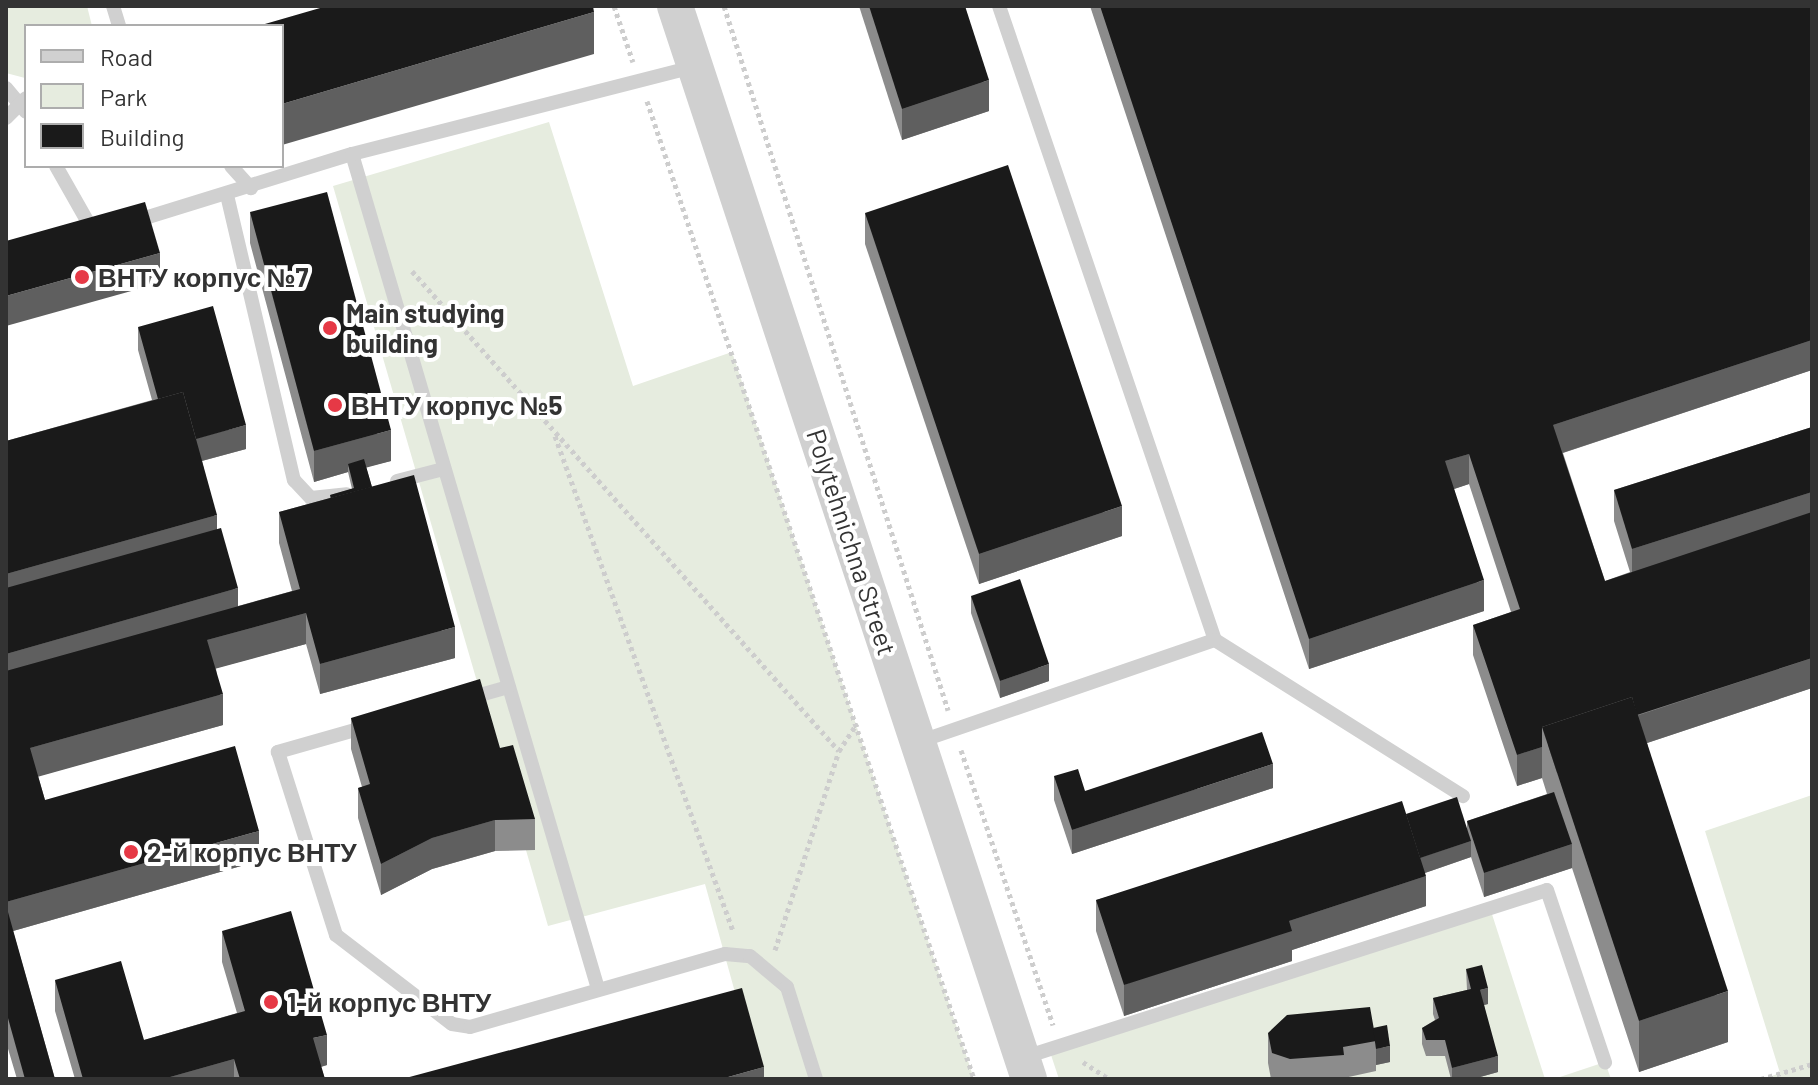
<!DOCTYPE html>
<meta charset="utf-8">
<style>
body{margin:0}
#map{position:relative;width:1818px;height:1085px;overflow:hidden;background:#fff;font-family:Barlow,sans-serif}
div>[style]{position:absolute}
.green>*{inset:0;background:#e6ecdf}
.path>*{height:5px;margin-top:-2.5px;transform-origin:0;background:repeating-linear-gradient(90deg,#cdcdcd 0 4px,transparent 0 8px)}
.service>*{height:14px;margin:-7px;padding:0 7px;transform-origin:7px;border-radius:7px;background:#d0d0d0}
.tertiary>*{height:36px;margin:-18px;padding:0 18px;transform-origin:18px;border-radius:18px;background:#d0d0d0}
.wall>*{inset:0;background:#8c8c8c}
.shaded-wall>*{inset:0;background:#5f5f5f}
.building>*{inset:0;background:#1a1a1a}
.dots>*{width:22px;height:22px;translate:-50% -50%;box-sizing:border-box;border:4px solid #fff;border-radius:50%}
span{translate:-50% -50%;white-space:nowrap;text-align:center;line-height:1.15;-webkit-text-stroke:8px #fff;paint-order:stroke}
.poi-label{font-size:26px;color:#333;font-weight:700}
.left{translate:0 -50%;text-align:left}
.street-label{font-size:26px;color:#333}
.frame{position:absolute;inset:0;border:8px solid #333;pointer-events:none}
.legend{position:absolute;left:24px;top:24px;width:260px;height:144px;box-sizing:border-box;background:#fff;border:2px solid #adadad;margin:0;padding:10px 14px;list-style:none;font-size:24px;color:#333}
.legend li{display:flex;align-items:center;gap:16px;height:40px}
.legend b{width:40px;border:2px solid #adadad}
</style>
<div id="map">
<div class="green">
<i style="clip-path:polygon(6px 6px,87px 6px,92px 26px,26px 26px,25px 78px,6px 73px)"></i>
<i style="clip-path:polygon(549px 122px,633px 386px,732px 352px,974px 1079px,759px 1079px,705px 884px,548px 926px,333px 186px)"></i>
<i style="clip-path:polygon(1812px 795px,1812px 1079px,1763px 1079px,1780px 1073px,1705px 831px)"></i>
<i style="clip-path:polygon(1490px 908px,1545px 1079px,1059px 1079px,1049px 1049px)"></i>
<i style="clip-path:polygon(1605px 1062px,1611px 1079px,1554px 1079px)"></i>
</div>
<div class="path">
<i style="left:614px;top:6px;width:59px;rotate:71.3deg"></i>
<i style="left:724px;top:6px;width:739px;rotate:72.35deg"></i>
<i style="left:647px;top:101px;width:1031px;rotate:71.51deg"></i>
<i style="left:412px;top:271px;width:642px;rotate:48.34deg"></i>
<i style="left:555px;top:436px;width:526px;rotate:70.22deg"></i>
<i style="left:961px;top:750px;width:290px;rotate:71.5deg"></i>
<i style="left:775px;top:950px;width:209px;rotate:-72.2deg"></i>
<i style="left:839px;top:751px;width:33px;rotate:-57deg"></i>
<i style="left:1083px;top:1062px;width:31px;rotate:33deg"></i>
<i style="left:1761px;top:1079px;width:53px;rotate:-16.4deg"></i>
</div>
<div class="service">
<i style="left:113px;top:6px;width:21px;rotate:73deg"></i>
<i style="left:999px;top:6px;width:670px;rotate:71.19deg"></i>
<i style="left:1215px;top:640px;width:293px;rotate:32.2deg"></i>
<i style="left:6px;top:88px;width:31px;rotate:50deg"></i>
<i style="left:6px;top:118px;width:28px;rotate:-45deg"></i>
<i style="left:352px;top:154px;width:870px;rotate:73.58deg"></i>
<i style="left:56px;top:166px;width:77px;rotate:60.4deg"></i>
<i style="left:231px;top:166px;width:30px;rotate:48deg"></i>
<i style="left:227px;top:195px;width:293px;rotate:76.8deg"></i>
<i style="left:294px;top:480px;width:25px;rotate:47deg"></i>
<i style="left:311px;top:498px;width:36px;rotate:-6deg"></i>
<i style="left:132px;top:222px;width:230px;rotate:-17.2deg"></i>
<i style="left:352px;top:154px;width:353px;rotate:-14.3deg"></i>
<i style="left:397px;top:481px;width:48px;rotate:-14.6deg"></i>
<i style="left:466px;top:699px;width:44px;rotate:-15.9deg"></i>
<i style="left:369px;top:726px;width:95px;rotate:164.1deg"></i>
<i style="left:278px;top:752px;width:192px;rotate:72.4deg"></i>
<i style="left:336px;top:935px;width:146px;rotate:37.5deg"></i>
<i style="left:452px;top:1024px;width:18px;rotate:9deg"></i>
<i style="left:470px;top:1027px;width:265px;rotate:-16deg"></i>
<i style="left:725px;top:954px;width:25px;rotate:5deg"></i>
<i style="left:750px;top:956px;width:48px;rotate:40deg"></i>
<i style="left:787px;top:987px;width:96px;rotate:72.5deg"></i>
<i style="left:918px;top:742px;width:314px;rotate:-19deg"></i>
<i style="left:1022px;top:1058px;width:551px;rotate:-17.74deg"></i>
<i style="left:1547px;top:890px;width:182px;rotate:71.4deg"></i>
</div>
<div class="tertiary">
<i style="left:675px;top:6px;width:1130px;rotate:71.74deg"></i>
</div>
<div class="wall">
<i style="clip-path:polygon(859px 6px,965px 6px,989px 111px,902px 140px)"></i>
<i style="clip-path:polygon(1090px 6px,1812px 6px,1812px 370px,1563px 453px,1605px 581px,1630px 572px,1614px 521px,1614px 490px,1812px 427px,1812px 688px,1647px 743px,1728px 1042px,1639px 1072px,1572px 868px,1484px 897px,1471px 857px,1425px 873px,1426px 906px,1292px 950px,1292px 961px,1124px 1016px,1096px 931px,1096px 900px,1406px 814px,1467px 828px,1467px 821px,1547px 794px,1542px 778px,1517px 786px,1473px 655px,1473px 625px,1511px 612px,1469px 484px,1454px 489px,1484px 611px,1309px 669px)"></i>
<i style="clip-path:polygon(250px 212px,391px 461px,366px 467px,372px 487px,455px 658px,320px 694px,306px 644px,216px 668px,223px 725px,38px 776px,45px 800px,259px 861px,13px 931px,55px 1079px,17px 1079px,6px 1042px,6px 441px,152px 400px,138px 350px,138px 327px,246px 449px,202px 461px,217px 529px,238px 606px,292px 591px,279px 543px,279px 512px,330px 498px,330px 495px,352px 489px,348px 472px,314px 482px,250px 243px)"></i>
<i style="clip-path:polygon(865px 213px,1122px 536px,979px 584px,865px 244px)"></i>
<i style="clip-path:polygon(971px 596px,1049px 681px,1000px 698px,971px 613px)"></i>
<i style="clip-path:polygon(351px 718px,500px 748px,535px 819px,535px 850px,495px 851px,432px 869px,381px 895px,358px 818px,358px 788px,362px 787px,351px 749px)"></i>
<i style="clip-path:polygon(1054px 776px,1085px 791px,1273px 788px,1072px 854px,1054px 800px)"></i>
<i style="clip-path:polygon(222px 931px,327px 1065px,321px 1067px,325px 1079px,75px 1079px,55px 1011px,55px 980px,144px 1040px,237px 1013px,222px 962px)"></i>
<i style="clip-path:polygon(1466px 969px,1488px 1004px,1484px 1005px,1498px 1072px,1473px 1079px,1451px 1079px,1445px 1056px,1426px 1056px,1422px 1044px,1422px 1028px,1435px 1020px,1433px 1014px,1433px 998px,1467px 990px)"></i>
<i style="clip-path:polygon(1373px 1028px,1390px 1062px,1376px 1065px,1376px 1071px,1344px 1078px,1344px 1079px,1271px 1079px,1268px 1063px,1268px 1033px)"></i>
</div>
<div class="shaded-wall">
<i style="clip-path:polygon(594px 12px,594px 54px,282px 145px,282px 104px)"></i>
<i style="clip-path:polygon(989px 80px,989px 111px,902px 140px,902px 109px)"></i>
<i style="clip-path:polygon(160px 253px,160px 283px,6px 326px,6px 296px)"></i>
<i style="clip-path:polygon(1812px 340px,1812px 370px,1553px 456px,1553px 425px)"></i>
<i style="clip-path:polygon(246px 425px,246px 449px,194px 463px,194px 439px)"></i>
<i style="clip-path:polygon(391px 430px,391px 461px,350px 472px,348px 464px,348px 472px,314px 482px,314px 451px)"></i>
<i style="clip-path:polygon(1469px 454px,1469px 484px,1445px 492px,1445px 461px)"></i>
<i style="clip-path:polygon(1812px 492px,1812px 522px,1632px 579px,1632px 549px)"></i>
<i style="clip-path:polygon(1122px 506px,1122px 536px,979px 584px,979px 554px)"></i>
<i style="clip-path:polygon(217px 515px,217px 546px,6px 604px,6px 574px)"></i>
<i style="clip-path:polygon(1484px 580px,1484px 611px,1309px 669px,1309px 639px)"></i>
<i style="clip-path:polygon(238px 588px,238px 619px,6px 684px,6px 654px)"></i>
<i style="clip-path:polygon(306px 613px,306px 644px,207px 671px,207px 640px)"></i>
<i style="clip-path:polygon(455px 627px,455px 658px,320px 694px,320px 664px)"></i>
<i style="clip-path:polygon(1812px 658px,1812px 688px,1557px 773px,1548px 745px)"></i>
<i style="clip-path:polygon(1049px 664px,1049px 681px,1000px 698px,1000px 681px)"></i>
<i style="clip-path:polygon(223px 694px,223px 725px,30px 779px,30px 748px)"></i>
<i style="clip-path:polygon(1542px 747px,1542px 778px,1517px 786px,1517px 755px)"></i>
<i style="clip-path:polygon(1273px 764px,1273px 788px,1072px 854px,1072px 830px)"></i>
<i style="clip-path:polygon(495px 820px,495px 851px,432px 869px,381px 895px,381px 864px,432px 838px)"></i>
<i style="clip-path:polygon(259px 831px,259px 861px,6px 933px,6px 902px)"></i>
<i style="clip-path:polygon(1471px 841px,1471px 857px,1416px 876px,1416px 859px)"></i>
<i style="clip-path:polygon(1572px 844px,1572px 868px,1484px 897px,1484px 873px)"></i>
<i style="clip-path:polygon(1426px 876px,1426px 906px,1292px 950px,1292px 961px,1124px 1016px,1124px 985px,1289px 921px)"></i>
<i style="clip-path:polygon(1488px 988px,1488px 1004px,1480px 1006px,1480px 990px)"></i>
<i style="clip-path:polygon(1728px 991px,1728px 1042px,1639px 1072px,1639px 1021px)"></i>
<i style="clip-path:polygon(327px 1035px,327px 1065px,313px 1069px,313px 1038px)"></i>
<i style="clip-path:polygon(1390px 1046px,1390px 1062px,1376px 1065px,1376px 1049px)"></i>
<i style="clip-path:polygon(1498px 1056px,1498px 1072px,1473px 1079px,1452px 1079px,1452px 1068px)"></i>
<i style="clip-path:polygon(234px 1059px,234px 1079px,163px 1079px)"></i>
<i style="clip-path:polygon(764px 1067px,764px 1079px,721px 1079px)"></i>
</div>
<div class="building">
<i style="clip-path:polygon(327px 6px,593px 6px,594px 12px,282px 104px,282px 26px,258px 26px)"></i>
<i style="clip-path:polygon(869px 6px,965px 6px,989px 80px,902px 109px)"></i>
<i style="clip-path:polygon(1100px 6px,1812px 6px,1812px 340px,1553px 425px,1605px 581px,1812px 512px,1812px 658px,1637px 715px,1632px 697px,1542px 727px,1542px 747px,1517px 755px,1473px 625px,1520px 609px,1469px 454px,1445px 461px,1484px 580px,1309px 639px)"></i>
<i style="clip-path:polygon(1008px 165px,1122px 506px,979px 554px,865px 213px)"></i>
<i style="clip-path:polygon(327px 192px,391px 430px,314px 451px,250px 212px)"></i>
<i style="clip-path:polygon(145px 202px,160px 253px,6px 296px,6px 241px)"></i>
<i style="clip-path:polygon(213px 306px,246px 425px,196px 439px,183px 392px,158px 399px,138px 327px)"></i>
<i style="clip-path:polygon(183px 392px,217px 515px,6px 574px,6px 441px)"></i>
<i style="clip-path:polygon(1812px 427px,1812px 492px,1632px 549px,1614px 490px)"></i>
<i style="clip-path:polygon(364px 459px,372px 487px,331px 498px,330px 495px,354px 488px,348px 464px)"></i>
<i style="clip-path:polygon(414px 475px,455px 627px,320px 664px,306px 613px,207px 640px,223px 694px,30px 748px,45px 800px,235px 746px,259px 831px,6px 902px,6px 671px,300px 589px,279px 512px)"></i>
<i style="clip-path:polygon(221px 528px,238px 588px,6px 654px,6px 588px)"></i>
<i style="clip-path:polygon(1020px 579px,1049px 664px,1000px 681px,971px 596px)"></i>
<i style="clip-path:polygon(480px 679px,500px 748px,513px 745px,535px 819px,495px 820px,432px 838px,381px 864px,358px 788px,370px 784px,351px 718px)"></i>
<i style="clip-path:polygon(1632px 697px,1728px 991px,1639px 1021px,1542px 727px)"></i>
<i style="clip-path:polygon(1262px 732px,1273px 764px,1072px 830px,1054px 776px,1078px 769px,1085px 791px)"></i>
<i style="clip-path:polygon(1554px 792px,1572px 844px,1484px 873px,1467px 821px)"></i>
<i style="clip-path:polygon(1457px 797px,1471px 841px,1420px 858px,1406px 814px)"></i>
<i style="clip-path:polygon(1402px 801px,1426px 876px,1289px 921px,1292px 931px,1124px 985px,1096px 900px)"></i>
<i style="clip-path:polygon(6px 905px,55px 1079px,25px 1079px,6px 1011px)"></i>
<i style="clip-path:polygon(291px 911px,327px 1035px,313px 1038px,325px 1079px,240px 1079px,234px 1059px,163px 1079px,83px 1079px,55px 980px,121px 961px,144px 1040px,245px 1011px,222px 931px)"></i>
<i style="clip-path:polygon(1482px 965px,1488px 988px,1480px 990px,1498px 1056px,1452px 1068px,1445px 1040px,1426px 1040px,1422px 1028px,1439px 1018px,1433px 998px,1471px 989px,1466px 969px)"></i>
<i style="clip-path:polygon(742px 988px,764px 1067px,721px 1079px,402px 1079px)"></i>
<i style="clip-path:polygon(1370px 1007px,1376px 1041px,1343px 1047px,1344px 1055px,1290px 1059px,1272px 1053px,1268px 1033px,1287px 1015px)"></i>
<i style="clip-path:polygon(1387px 1025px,1390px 1046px,1376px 1049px,1373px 1028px)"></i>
</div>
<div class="dots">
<i style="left:82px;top:277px;background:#e63946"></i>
<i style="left:330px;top:328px;background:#e63946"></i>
<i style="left:335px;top:405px;background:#e63946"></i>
<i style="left:131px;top:852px;background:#e63946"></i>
<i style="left:271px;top:1002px;background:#e63946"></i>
</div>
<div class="poi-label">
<span class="left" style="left:98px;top:277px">ВНТУ корпус №7</span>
<span class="left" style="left:346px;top:328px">Main studying<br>building</span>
<span class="left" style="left:351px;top:405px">ВНТУ корпус №5</span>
<span class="left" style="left:147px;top:852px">2-й корпус ВНТУ</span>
<span class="left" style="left:287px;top:1002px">1-й корпус ВНТУ</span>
</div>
<div class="street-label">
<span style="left:852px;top:542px;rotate:72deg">Polytehnichna Street</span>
</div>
<div class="frame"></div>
<ul class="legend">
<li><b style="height:10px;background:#d0d0d0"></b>Road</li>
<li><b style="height:22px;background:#e6ecdf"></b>Park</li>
<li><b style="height:22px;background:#1a1a1a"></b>Building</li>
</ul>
</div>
